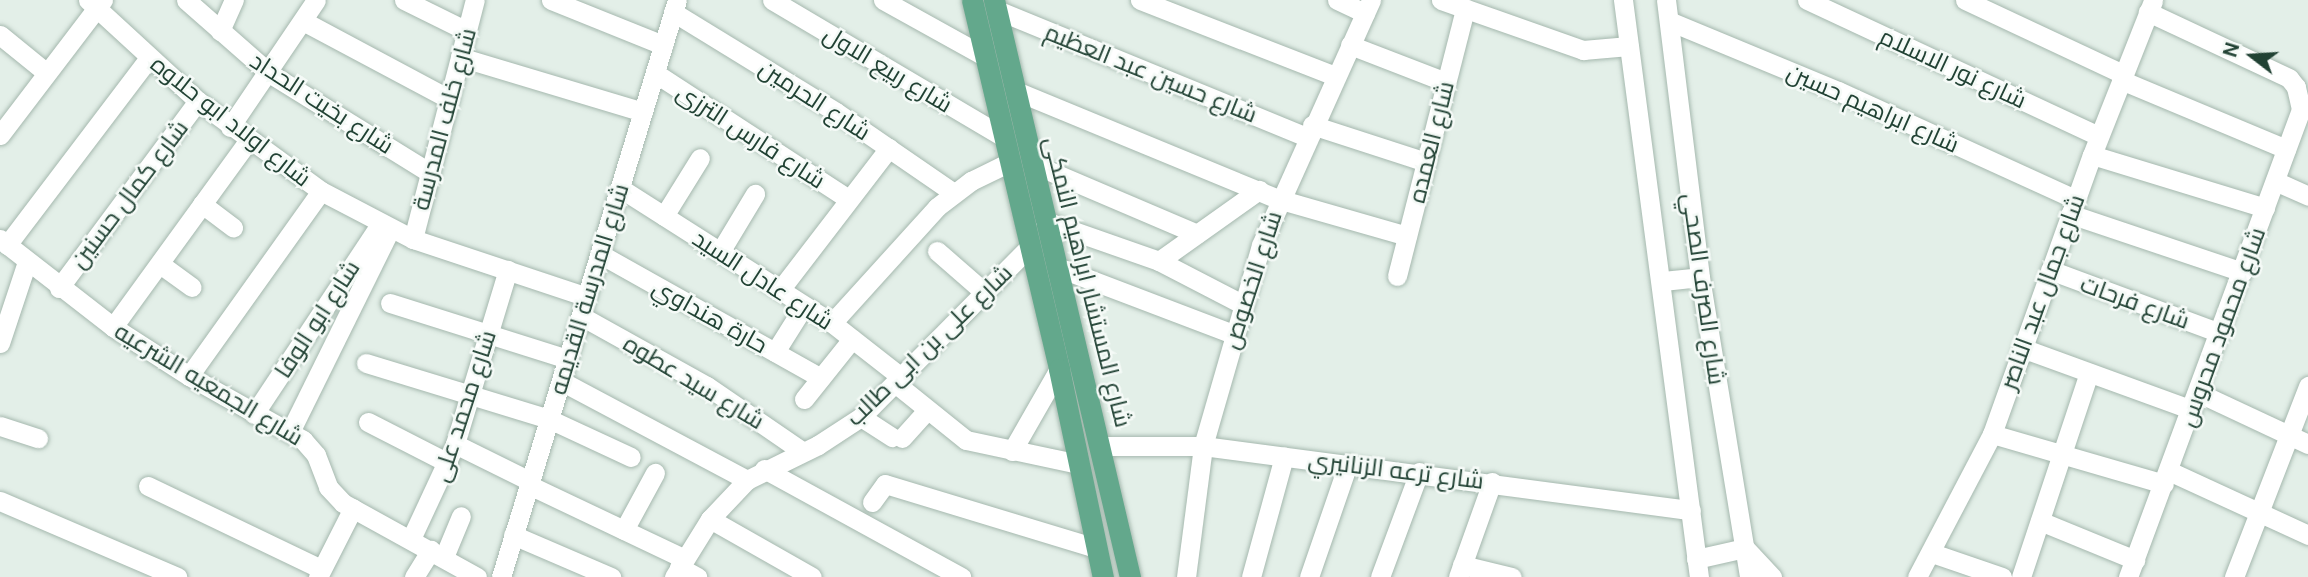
<!DOCTYPE html>
<meta charset="utf-8">
<style>
body{margin:0}
#map{position:relative;width:2308px;height:577px;overflow:hidden;background:#e3efe8;font-family:"DM Sans",Cairo,sans-serif}
div>[style]{position:absolute}
.roads{filter:drop-shadow(0 0 2px #a5b8ae) drop-shadow(0 0 2px #a5b8ae)}
.minor>*{height:19px;margin:-9.5px;padding:0 9.5px;transform-origin:9.5px;border-radius:9.5px;background:#fff}
.major>*{height:21px;margin:-10.5px;padding:0 10.5px;transform-origin:10.5px;border-radius:10.5px;background:#63a88c}
span{translate:-50% -50%;white-space:nowrap;text-align:center;line-height:1.15;-webkit-text-stroke:5px #f5faf7;paint-order:stroke}
.street-label{font-size:24px;color:#214234}
.north{position:absolute;left:2217px;top:21px;width:70px;height:70px;-webkit-text-stroke:5px #f5faf7;paint-order:stroke;rotate:287deg;font-size:19px;font-weight:700;line-height:28px;text-align:center;color:#214234}
.north::after{content:'';display:block;margin:auto;width:24px;height:32px;background:#214234;clip-path:polygon(50% 0,100% 100%,50% 72%,0 100%)}
</style>
<div id="map">
<div class="roads">
<div class="minor">
<i style="left:88px;top:0;width:149px;rotate:42.6deg"></i>
<i style="left:198px;top:101px;width:152px;rotate:36.2deg"></i>
<i style="left:321px;top:191px;width:104px;rotate:27.6deg"></i>
<i style="left:413px;top:239px;width:183px;rotate:18.4deg"></i>
<i style="left:186px;top:0;width:111px;rotate:41.3deg"></i>
<i style="left:269px;top:73px;width:190px;rotate:31.8deg"></i>
<i style="left:404px;top:0;width:70px;rotate:26.2deg"></i>
<i style="left:551px;top:0;width:121px;rotate:21.9deg"></i>
<i style="left:772px;top:0;width:271px;rotate:30.6deg"></i>
<i style="left:883px;top:0;width:118px;rotate:29deg"></i>
<i style="left:1140px;top:0;width:209px;rotate:21.3deg"></i>
<i style="left:1337px;top:0;width:31px;rotate:25deg"></i>
<i style="left:1441px;top:0;width:151px;rotate:19.4deg"></i>
<i style="left:1583px;top:50px;width:46px;rotate:-5deg"></i>
<i style="left:1623px;top:0;width:582px;rotate:82.5deg"></i>
<i style="left:1666px;top:0;width:279px;rotate:83deg"></i>
<i style="left:1700px;top:277px;width:304px;rotate:80.7deg"></i>
<i style="left:1807px;top:0;width:322px;rotate:25deg"></i>
<i style="left:1965px;top:0;width:174px;rotate:25.1deg"></i>
<i style="left:997px;top:10px;width:334px;rotate:22.3deg"></i>
<i style="left:673px;top:12px;width:191px;rotate:31.5deg"></i>
<i style="left:836px;top:112px;width:143px;rotate:34.5deg"></i>
<i style="left:303px;top:21px;width:166px;rotate:28.1deg"></i>
<i style="left:1669px;top:21px;width:183px;rotate:22.5deg"></i>
<i style="left:1838px;top:91px;width:260px;rotate:24.5deg"></i>
<i style="left:220px;top:31px;width:34px;rotate:-66deg"></i>
<i style="left:0;top:35px;width:60px;rotate:39deg"></i>
<i style="left:1350px;top:45px;width:103px;rotate:21.1deg"></i>
<i style="left:460px;top:57px;width:191px;rotate:16.7deg"></i>
<i style="left:655px;top:73px;width:229px;rotate:33.1deg"></i>
<i style="left:2121px;top:80px;width:179px;rotate:22.7deg"></i>
<i style="left:1016px;top:91px;width:283px;rotate:22.4deg"></i>
<i style="left:1278px;top:199px;width:134px;rotate:16deg"></i>
<i style="left:1312px;top:125px;width:120px;rotate:18deg"></i>
<i style="left:230px;top:127px;width:153px;rotate:-55.9deg"></i>
<i style="left:0;top:135px;width:170px;rotate:-52.7deg"></i>
<i style="left:2092px;top:155px;width:181px;rotate:17deg"></i>
<i style="left:1033px;top:164px;width:178px;rotate:23.1deg"></i>
<i style="left:2275px;top:181px;width:36px;rotate:24deg"></i>
<i style="left:620px;top:188px;width:251px;rotate:32.5deg"></i>
<i style="left:832px;top:323px;width:88px;rotate:38deg"></i>
<i style="left:202px;top:204px;width:39px;rotate:37deg"></i>
<i style="left:2070px;top:214px;width:182px;rotate:18.6deg"></i>
<i style="left:664px;top:216px;width:68px;rotate:-58.2deg"></i>
<i style="left:1045px;top:221px;width:121px;rotate:19.3deg"></i>
<i style="left:1159px;top:261px;width:93px;rotate:27.4deg"></i>
<i style="left:0;top:239px;width:143px;rotate:37.9deg"></i>
<i style="left:113px;top:327px;width:90px;rotate:32.8deg"></i>
<i style="left:189px;top:376px;width:131px;rotate:29.3deg"></i>
<i style="left:303px;top:440px;width:20px;rotate:49deg"></i>
<i style="left:316px;top:455px;width:34px;rotate:69deg"></i>
<i style="left:328px;top:487px;width:22px;rotate:47deg"></i>
<i style="left:343px;top:503px;width:153px;rotate:28.9deg"></i>
<i style="left:413px;top:239px;width:247px;rotate:-75.5deg"></i>
<i style="left:7px;top:245px;width:235px;rotate:-52.8deg"></i>
<i style="left:937px;top:251px;width:62px;rotate:41.1deg"></i>
<i style="left:720px;top:252px;width:68px;rotate:-58.9deg"></i>
<i style="left:600px;top:254px;width:253px;rotate:29.3deg"></i>
<i style="left:1159px;top:261px;width:123px;rotate:-35.4deg"></i>
<i style="left:160px;top:264px;width:39px;rotate:36deg"></i>
<i style="left:1057px;top:267px;width:188px;rotate:20.8deg"></i>
<i style="left:2050px;top:270px;width:181px;rotate:20.3deg"></i>
<i style="left:1397px;top:276px;width:276px;rotate:-75.7deg"></i>
<i style="left:1663px;top:281px;width:37px;rotate:-6deg"></i>
<i style="left:59px;top:288px;width:233px;rotate:-53.4deg"></i>
<i style="left:780px;top:290px;width:179px;rotate:-52.5deg"></i>
<i style="left:390px;top:303px;width:187px;rotate:17.5deg"></i>
<i style="left:581px;top:316px;width:144px;rotate:29.1deg"></i>
<i style="left:707px;top:386px;width:116px;rotate:34.5deg"></i>
<i style="left:832px;top:323px;width:156px;rotate:-47.8deg"></i>
<i style="left:937px;top:207px;width:43px;rotate:-37.4deg"></i>
<i style="left:971px;top:181px;width:43px;rotate:-26deg"></i>
<i style="left:113px;top:327px;width:230px;rotate:-54deg"></i>
<i style="left:0;top:343px;width:85px;rotate:-71.6deg"></i>
<i style="left:2022px;top:348px;width:181px;rotate:20deg"></i>
<i style="left:775px;top:352px;width:54px;rotate:-57.8deg"></i>
<i style="left:366px;top:363px;width:191px;rotate:17deg"></i>
<i style="left:549px;top:419px;width:90px;rotate:24.9deg"></i>
<i style="left:189px;top:376px;width:227px;rotate:-54.5deg"></i>
<i style="left:561px;top:381px;width:211px;rotate:28deg"></i>
<i style="left:895px;top:383px;width:91px;rotate:38.8deg"></i>
<i style="left:966px;top:440px;width:116px;rotate:12deg"></i>
<i style="left:2199px;top:393px;width:120px;rotate:25.1deg"></i>
<i style="left:804px;top:399px;width:77px;rotate:-51.3deg"></i>
<i style="left:254px;top:414px;width:228px;rotate:-56.4deg"></i>
<i style="left:861px;top:417px;width:37px;rotate:33deg"></i>
<i style="left:368px;top:422px;width:90px;rotate:27.1deg"></i>
<i style="left:0;top:426px;width:40px;rotate:18deg"></i>
<i style="left:290px;top:432px;width:225px;rotate:-63.7deg"></i>
<i style="left:1992px;top:434px;width:179px;rotate:16.2deg"></i>
<i style="left:902px;top:438px;width:38px;rotate:-48deg"></i>
<i style="left:455px;top:444px;width:84px;rotate:26.3deg"></i>
<i style="left:1101px;top:446px;width:102px"></i>
<i style="left:1203px;top:446px;width:492px;rotate:7.5deg"></i>
<i style="left:1012px;top:451px;width:95px;rotate:-60.2deg"></i>
<i style="left:764px;top:469px;width:225px;rotate:28.7deg"></i>
<i style="left:2169px;top:471px;width:153px;rotate:24.7deg"></i>
<i style="left:529px;top:485px;width:170px;rotate:25.4deg"></i>
<i style="left:148px;top:486px;width:192px;rotate:25.6deg"></i>
<i style="left:0;top:501px;width:193px;rotate:23.2deg"></i>
<i style="left:872px;top:502px;width:22px;rotate:-54deg"></i>
<i style="left:885px;top:484px;width:220px;rotate:16.9deg"></i>
<i style="left:710px;top:519px;width:117px;rotate:29.6deg"></i>
<i style="left:2040px;top:521px;width:103px;rotate:22.3deg"></i>
<i style="left:624px;top:530px;width:65px;rotate:-61.5deg"></i>
<i style="left:513px;top:535px;width:107px;rotate:23.2deg"></i>
<i style="left:411px;top:539px;width:105px;rotate:-65.1deg"></i>
<i style="left:455px;top:444px;width:182px;rotate:-73.1deg"></i>
<i style="left:1932px;top:553px;width:74px;rotate:18.9deg"></i>
<i style="left:444px;top:557px;width:44px;rotate:-67.5deg"></i>
<i style="left:1696px;top:559px;width:50px;rotate:-12.7deg"></i>
<i style="left:1745px;top:548px;width:40px;rotate:47deg"></i>
<i style="left:1462px;top:565px;width:51px;rotate:13.5deg"></i>
<i style="left:679px;top:567px;width:21px;rotate:29deg"></i>
<i style="left:318px;top:577px;width:77px;rotate:-63.1deg"></i>
<i style="left:414px;top:577px;width:32px;rotate:-58deg"></i>
<i style="left:501px;top:577px;width:603px;rotate:-73.04deg"></i>
<i style="left:674px;top:577px;width:68px;rotate:-58.2deg"></i>
<i style="left:710px;top:519px;width:54px;rotate:-46.5deg"></i>
<i style="left:747px;top:480px;width:79px;rotate:-26.2deg"></i>
<i style="left:818px;top:445px;width:51px;rotate:-33.1deg"></i>
<i style="left:861px;top:417px;width:240px;rotate:-45.3deg"></i>
<i style="left:1186px;top:577px;width:132px;rotate:-82.6deg"></i>
<i style="left:1203px;top:446px;width:209px;rotate:-73.9deg"></i>
<i style="left:1261px;top:245px;width:269px;rotate:-65.8deg"></i>
<i style="left:1251px;top:577px;width:125px;rotate:-74.7deg"></i>
<i style="left:1309px;top:577px;width:120px;rotate:-71deg"></i>
<i style="left:1380px;top:577px;width:112px;rotate:-69.6deg"></i>
<i style="left:1458px;top:577px;width:101px;rotate:-70.3deg"></i>
<i style="left:1917px;top:577px;width:161px;rotate:-62.3deg"></i>
<i style="left:1992px;top:434px;width:296px;rotate:-70.3deg"></i>
<i style="left:2092px;top:155px;width:166px;rotate:-68.4deg"></i>
<i style="left:2021px;top:577px;width:215px;rotate:-71.6deg"></i>
<i style="left:2128px;top:577px;width:499px;rotate:-69.7deg"></i>
<i style="left:2301px;top:109px;width:23px;rotate:-103deg"></i>
<i style="left:2296px;top:87px;width:11px;rotate:-128deg"></i>
<i style="left:2289px;top:78px;width:156px;rotate:-154.9deg"></i>
<i style="left:2234px;top:577px;width:205px;rotate:-68.8deg"></i>
</div>
<div class="major">
<i style="left:972px;top:0;width:379px;rotate:76.7deg"></i>
<i style="left:1059px;top:369px;width:213px;rotate:78.1deg"></i>
<i style="left:994px;top:0;width:593px;rotate:76.74deg"></i>
</div>
</div>
<div class="street-label">
<span style="left:1953px;top:68px;rotate:25deg">شارع نور الاسلام</span>
<span style="left:888px;top:69px;rotate:31deg">شارع ربيع الاول</span>
<span style="left:1151px;top:73px;rotate:22deg">شارع حسين عبد العظيم</span>
<span style="left:815px;top:100px;rotate:33deg">شارع الحرمين</span>
<span style="left:322px;top:103px;rotate:33deg">شارع بخيت الحداد</span>
<span style="left:1873px;top:108px;rotate:24deg">شارع ابراهيم حسين</span>
<span style="left:444px;top:119px;rotate:-75deg">شارع خلف المدرسة</span>
<span style="left:231px;top:121px;rotate:38deg">شارع اولاد ابو حلاوه</span>
<span style="left:751px;top:136px;rotate:33deg">شارع فارس الترزى</span>
<span style="left:1431px;top:142px;rotate:-76deg">شارع العمده</span>
<span style="left:129px;top:194px;rotate:-53deg">شارع كمال حسنين</span>
<span style="left:763px;top:280px;rotate:33deg">شارع عادل السيد</span>
<span style="left:1252px;top:280px;rotate:-72deg">شارع الخصوص</span>
<span style="left:1088px;top:282px;rotate:76deg">شارع المستشار ابراهيم النمكى</span>
<span style="left:589px;top:289px;rotate:-73deg">شارع المدرسة القديمه</span>
<span style="left:1704px;top:289px;rotate:82deg">شارع الصرف الصحي</span>
<span style="left:2042px;top:292px;rotate:-70deg">شارع جمال عبد الناصر</span>
<span style="left:2135px;top:302px;rotate:20deg">شارع فرحات</span>
<span style="left:710px;top:316px;rotate:29deg">حارة هنداوي</span>
<span style="left:317px;top:319px;rotate:-57deg">شارع ابو الوفا</span>
<span style="left:2222px;top:327px;rotate:-70deg">شارع محمود محروس</span>
<span style="left:929px;top:345px;rotate:-44deg">شارع على بن ابى طالب</span>
<span style="left:694px;top:382px;rotate:31deg">شارع سيد عطوه</span>
<span style="left:209px;top:384px;rotate:31deg">شارع الجمعيه الشرعيه</span>
<span style="left:464px;top:406px;rotate:-72deg">شارع محمد على</span>
<span style="left:1396px;top:470px;rotate:7deg">شارع ترعه الزنانيري</span>
</div>
<div class="north">N</div>
</div>
